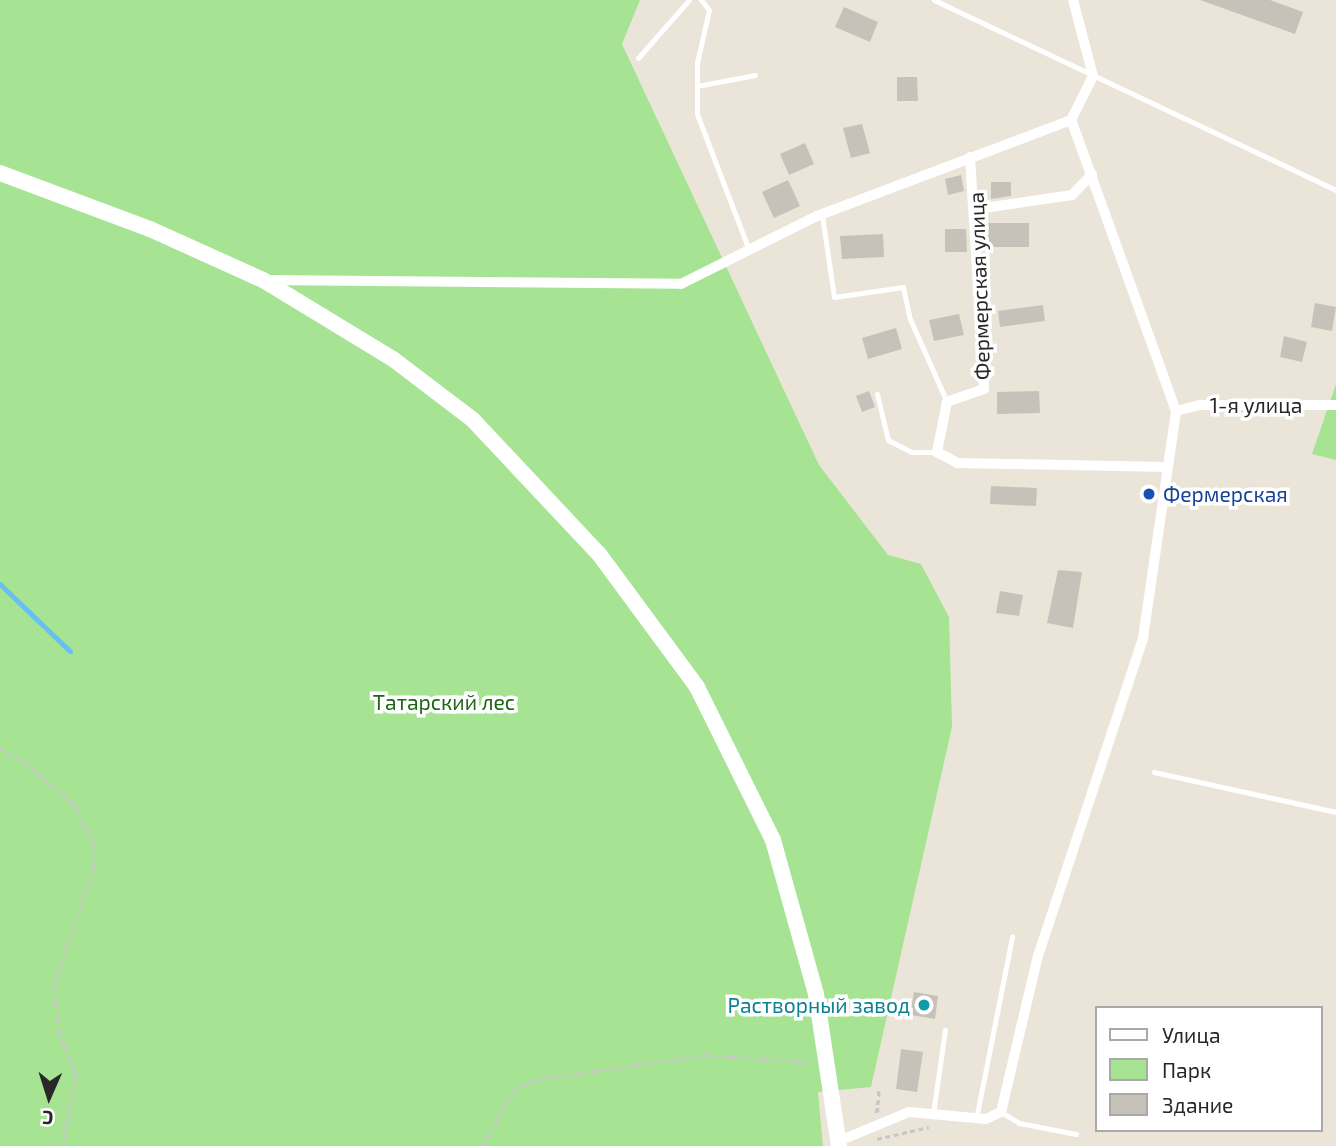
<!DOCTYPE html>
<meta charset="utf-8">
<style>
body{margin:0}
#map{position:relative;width:1336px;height:1146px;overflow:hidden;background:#ebe5d9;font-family:"Exo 2",sans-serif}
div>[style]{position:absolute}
.green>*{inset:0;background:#a6e493}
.stream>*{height:4.5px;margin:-2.25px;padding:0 2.25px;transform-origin:2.25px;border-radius:2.25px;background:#67bff2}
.building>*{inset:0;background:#c6c2b9}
.path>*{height:2.5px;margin-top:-1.25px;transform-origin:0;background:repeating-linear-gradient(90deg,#c7c7c7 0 5px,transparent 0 8.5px)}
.lane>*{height:5px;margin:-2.5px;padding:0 2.5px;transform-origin:2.5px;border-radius:2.5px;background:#fff}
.street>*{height:10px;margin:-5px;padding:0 5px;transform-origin:5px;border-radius:5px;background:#fff}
.secondary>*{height:16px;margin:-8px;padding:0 8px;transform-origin:8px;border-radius:8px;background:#fff}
.dots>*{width:19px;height:19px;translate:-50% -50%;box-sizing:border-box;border:4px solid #fff;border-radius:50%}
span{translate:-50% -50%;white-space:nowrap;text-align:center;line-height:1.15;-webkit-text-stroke:7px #fff;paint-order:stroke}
.street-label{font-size:21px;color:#282828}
.transit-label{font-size:21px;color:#164399}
.left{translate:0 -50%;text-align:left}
.park-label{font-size:21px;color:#1f6617}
.culture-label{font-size:21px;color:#0d838f}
.right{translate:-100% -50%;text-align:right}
.legend{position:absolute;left:1095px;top:1006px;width:228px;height:126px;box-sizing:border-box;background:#fff;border:2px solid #a9a9a9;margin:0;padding:9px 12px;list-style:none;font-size:21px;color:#282828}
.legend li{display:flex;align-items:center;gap:14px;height:35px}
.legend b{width:35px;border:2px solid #a9a9a9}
.north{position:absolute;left:14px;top:1062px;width:70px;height:70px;-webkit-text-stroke:5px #fff;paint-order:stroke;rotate:183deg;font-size:19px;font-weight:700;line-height:28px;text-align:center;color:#282828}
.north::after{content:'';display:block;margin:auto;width:24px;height:32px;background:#282828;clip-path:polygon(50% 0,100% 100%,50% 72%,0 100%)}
</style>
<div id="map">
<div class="green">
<i style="clip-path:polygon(0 0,640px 0,622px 44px,819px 465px,888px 555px,921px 564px,949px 617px,952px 727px,871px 1087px,818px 1092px,823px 1146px,0 1146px)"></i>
<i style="clip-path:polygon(1336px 384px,1336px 460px,1312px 454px)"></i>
</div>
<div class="stream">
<i style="left:0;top:584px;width:97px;rotate:43.7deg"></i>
</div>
<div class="building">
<i style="clip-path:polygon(1200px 0,1270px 0,1303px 12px,1295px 34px)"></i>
<i style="clip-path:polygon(844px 7px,878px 22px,870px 42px,835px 27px)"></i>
<i style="clip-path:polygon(897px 77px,917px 77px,918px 101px,897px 101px)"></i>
<i style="clip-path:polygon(862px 124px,870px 153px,851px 158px,843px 128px)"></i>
<i style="clip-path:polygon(805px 143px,814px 164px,789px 175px,780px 154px)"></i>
<i style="clip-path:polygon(961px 175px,964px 191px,948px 195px,945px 179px)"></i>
<i style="clip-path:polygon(788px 180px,800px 206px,774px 218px,762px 192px)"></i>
<i style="clip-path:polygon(991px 182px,1011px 182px,1011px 196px,991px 199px)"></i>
<i style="clip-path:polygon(987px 223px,1029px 223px,1029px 247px,983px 247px)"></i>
<i style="clip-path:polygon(945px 229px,966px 229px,967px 252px,945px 252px)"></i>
<i style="clip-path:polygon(883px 234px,884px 257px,842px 259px,840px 236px)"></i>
<i style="clip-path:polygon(1315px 303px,1336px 307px,1332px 331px,1311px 327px)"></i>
<i style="clip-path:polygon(1043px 305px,1045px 321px,1000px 327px,998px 311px)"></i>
<i style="clip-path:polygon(959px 314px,964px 335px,934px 341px,929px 320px)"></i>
<i style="clip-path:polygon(896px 328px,902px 349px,868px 359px,862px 338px)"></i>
<i style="clip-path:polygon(1284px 336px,1307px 342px,1302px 362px,1280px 357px)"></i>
<i style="clip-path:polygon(869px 391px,875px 407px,862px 412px,856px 396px)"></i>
<i style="clip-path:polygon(1039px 391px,1040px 413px,997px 414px,997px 392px)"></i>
<i style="clip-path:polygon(991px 486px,1037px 488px,1036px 506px,990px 504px)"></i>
<i style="clip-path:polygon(1058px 570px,1082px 572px,1073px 628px,1047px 623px)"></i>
<i style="clip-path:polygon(1000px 591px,1023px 595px,1019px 616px,996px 613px)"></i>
<i style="clip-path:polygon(914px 992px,938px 996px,935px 1019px,910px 1015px)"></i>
<i style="clip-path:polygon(901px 1049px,923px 1052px,917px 1092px,896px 1089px)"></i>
</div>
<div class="path">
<i style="left:0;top:748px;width:26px;rotate:29deg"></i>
<i style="left:23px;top:761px;width:67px;rotate:40.1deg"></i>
<i style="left:74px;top:804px;width:47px;rotate:63.4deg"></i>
<i style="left:95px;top:846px;width:23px;rotate:92deg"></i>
<i style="left:94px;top:869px;width:123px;rotate:109deg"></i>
<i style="left:54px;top:985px;width:47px;rotate:83.9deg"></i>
<i style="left:59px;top:1032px;width:48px;rotate:67.8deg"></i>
<i style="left:77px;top:1076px;width:71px;rotate:101.3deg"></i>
<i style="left:876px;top:1113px;width:22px;rotate:-82deg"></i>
<i style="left:879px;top:1091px;width:21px;rotate:93deg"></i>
<i style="left:877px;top:1139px;width:53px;rotate:-13deg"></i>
<i style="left:482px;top:1146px;width:63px;rotate:-60.6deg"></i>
<i style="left:513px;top:1091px;width:23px;rotate:-29deg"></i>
<i style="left:533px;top:1080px;width:174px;rotate:-8.3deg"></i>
<i style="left:705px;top:1055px;width:106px;rotate:3.8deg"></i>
</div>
<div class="lane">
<i style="left:701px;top:0;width:13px;rotate:51deg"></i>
<i style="left:709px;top:10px;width:54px;rotate:102.8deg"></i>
<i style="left:697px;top:63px;width:51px;rotate:90deg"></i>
<i style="left:697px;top:114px;width:146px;rotate:69.1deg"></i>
<i style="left:934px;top:0;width:445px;rotate:25.3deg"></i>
<i style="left:638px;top:58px;width:77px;rotate:-48.7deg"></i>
<i style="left:697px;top:86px;width:59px;rotate:-10.7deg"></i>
<i style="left:822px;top:215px;width:83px;rotate:81.7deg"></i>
<i style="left:834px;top:297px;width:70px;rotate:-8.2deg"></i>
<i style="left:903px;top:287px;width:33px;rotate:78deg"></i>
<i style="left:910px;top:319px;width:91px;rotate:66deg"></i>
<i style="left:877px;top:394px;width:47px;rotate:76.6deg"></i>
<i style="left:888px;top:440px;width:27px;rotate:27deg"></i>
<i style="left:912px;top:452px;width:25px"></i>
<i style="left:1154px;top:772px;width:186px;rotate:12.4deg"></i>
<i style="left:1001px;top:1112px;width:21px;rotate:31deg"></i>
<i style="left:1019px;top:1123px;width:58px;rotate:10.9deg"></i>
<i style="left:933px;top:1114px;width:85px;rotate:-81.9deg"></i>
<i style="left:976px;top:1119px;width:186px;rotate:-78.8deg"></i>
</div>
<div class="street">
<i style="left:970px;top:157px;width:232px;rotate:86.5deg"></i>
<i style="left:984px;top:389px;width:39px;rotate:161deg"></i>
<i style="left:947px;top:402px;width:51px;rotate:101.3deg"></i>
<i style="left:937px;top:452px;width:24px;rotate:28deg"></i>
<i style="left:958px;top:463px;width:209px;rotate:1.1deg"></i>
<i style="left:977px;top:209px;width:96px;rotate:-8.4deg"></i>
<i style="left:1072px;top:195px;width:29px;rotate:-46deg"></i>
<i style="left:264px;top:280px;width:417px;rotate:0.5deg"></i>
<i style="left:681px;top:284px;width:152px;rotate:-26.6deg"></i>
<i style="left:817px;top:216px;width:272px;rotate:-20.7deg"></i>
<i style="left:1176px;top:411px;width:25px;rotate:-14deg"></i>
<i style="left:1200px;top:405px;width:136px"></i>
<i style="left:839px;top:1141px;width:76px;rotate:-22.5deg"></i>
<i style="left:909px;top:1112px;width:77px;rotate:5.2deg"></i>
<i style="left:986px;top:1119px;width:17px;rotate:-25deg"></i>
<i style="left:1001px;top:1112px;width:160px;rotate:-76.7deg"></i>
<i style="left:1038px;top:956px;width:335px;rotate:-71.7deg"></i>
<i style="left:1143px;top:638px;width:229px;rotate:-81.7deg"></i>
<i style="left:1176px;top:411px;width:309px;rotate:-109.8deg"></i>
<i style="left:1071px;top:120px;width:49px;rotate:-63.4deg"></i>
<i style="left:1093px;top:76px;width:79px;rotate:-104.7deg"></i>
</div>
<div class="secondary">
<i style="left:0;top:173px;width:160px;rotate:20.5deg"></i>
<i style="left:150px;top:229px;width:124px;rotate:24.3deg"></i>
<i style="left:263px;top:280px;width:152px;rotate:31.3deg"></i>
<i style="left:393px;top:359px;width:101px;rotate:37.3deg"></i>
<i style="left:473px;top:420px;width:184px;rotate:46.8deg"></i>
<i style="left:599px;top:554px;width:165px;rotate:53.6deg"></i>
<i style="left:697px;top:687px;width:171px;rotate:63.6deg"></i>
<i style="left:773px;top:840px;width:160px;rotate:74.4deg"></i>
<i style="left:816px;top:994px;width:154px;rotate:81.4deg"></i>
</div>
<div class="dots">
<i style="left:1149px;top:494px;background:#1a4fb4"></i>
<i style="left:924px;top:1005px;background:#0f9aa8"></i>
</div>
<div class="street-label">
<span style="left:979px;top:286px;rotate:-92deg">Фермерская улица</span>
<span style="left:1256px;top:405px">1-я улица</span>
</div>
<div class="transit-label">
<span class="left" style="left:1163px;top:494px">Фермерская</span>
</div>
<div class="park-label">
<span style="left:444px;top:702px">Татарский лес</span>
</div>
<div class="culture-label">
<span class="right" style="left:910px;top:1005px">Растворный завод</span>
</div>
<ul class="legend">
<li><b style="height:9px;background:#fff"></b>Улица</li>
<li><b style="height:19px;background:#a6e493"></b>Парк</li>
<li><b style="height:19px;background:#c6c2b9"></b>Здание</li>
</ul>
<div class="north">С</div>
</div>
